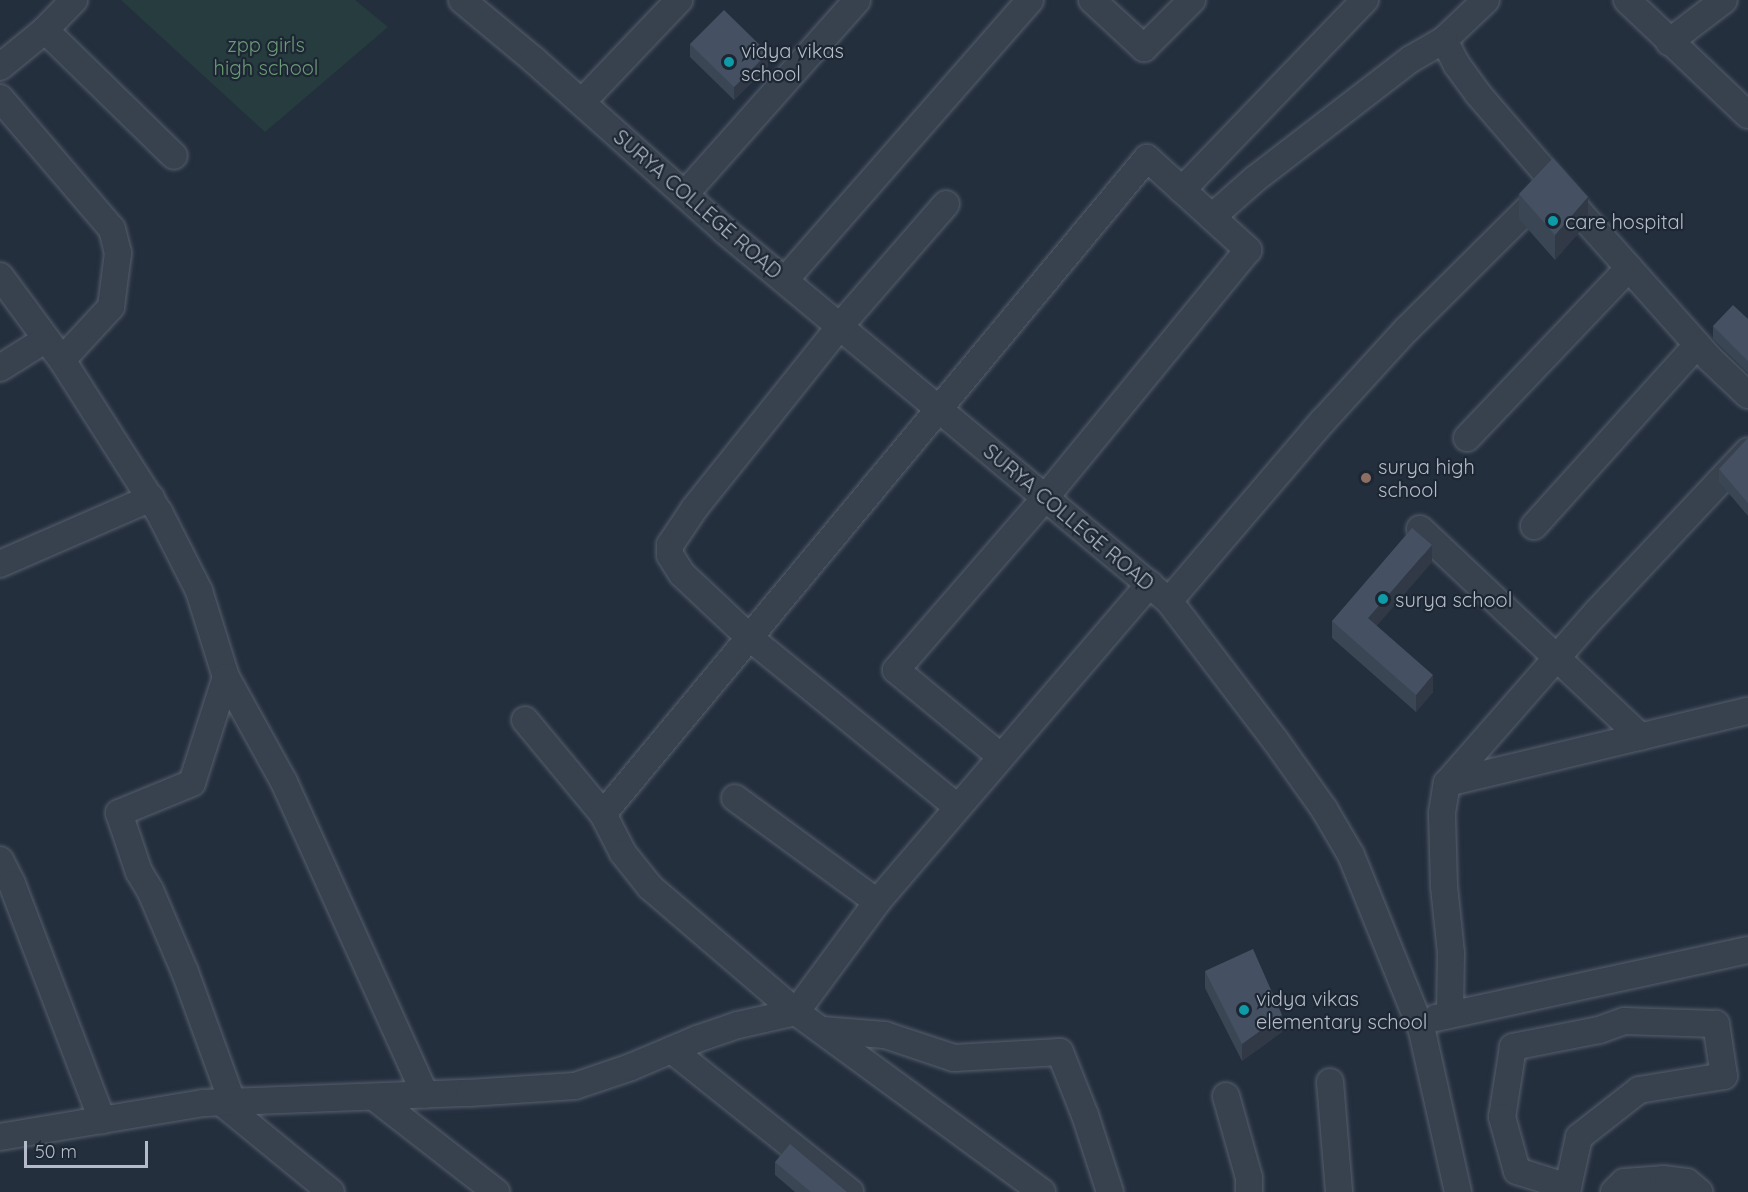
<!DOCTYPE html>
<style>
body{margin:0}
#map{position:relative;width:1748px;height:1192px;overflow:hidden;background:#242f3e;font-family:Quicksand,sans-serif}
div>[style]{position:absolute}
.green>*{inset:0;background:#263c3f}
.roads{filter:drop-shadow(0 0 2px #565f6c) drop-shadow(0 0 2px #565f6c)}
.minor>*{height:26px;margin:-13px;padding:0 13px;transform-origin:13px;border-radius:13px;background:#38414e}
.wall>*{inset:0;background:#3b4654}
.shaded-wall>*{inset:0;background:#303945}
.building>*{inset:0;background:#455162}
.dots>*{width:16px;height:16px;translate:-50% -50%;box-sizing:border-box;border:3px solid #1d2633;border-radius:50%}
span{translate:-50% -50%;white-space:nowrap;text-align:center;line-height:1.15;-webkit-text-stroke:4.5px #1d2633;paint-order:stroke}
.park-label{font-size:20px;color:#6b9a76}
.poi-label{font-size:20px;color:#b4bcc9}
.left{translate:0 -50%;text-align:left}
.street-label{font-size:20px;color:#b4bcc9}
.scale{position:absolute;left:24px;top:1141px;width:124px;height:27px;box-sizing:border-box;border:3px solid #b4bcc9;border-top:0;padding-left:8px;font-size:18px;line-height:21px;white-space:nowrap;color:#b4bcc9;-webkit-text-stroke:4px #1d2633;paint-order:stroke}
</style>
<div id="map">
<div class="green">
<i style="clip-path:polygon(121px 0,355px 0,388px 27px,265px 132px)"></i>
</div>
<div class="roads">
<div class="minor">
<i style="left:462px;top:0;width:94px;rotate:39.8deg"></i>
<i style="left:534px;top:60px;width:256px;rotate:41.8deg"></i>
<i style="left:725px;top:231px;width:578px;rotate:39.81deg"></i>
<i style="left:1169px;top:601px;width:175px;rotate:52.7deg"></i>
<i style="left:1275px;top:740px;width:85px;rotate:54.6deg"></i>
<i style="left:1324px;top:809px;width:53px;rotate:59.6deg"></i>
<i style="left:1351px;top:855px;width:190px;rotate:68deg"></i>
<i style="left:1422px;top:1031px;width:165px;rotate:77.4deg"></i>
<i style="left:1092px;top:0;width:71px;rotate:42.7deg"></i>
<i style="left:1144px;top:48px;width:68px;rotate:-45deg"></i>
<i style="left:1486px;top:0;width:58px;rotate:136.4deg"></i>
<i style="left:1444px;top:40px;width:28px;rotate:63deg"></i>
<i style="left:1457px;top:65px;width:36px;rotate:54deg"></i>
<i style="left:1478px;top:94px;width:169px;rotate:49.3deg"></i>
<i style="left:1588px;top:222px;width:182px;rotate:48.3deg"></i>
<i style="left:1709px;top:358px;width:54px;rotate:43.5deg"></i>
<i style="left:1627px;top:0;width:167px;rotate:43.5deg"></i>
<i style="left:45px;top:30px;width:180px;rotate:44.3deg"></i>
<i style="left:1669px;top:42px;width:69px;rotate:-37.4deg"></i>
<i style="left:0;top:67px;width:58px;rotate:-39.4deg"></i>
<i style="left:45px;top:30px;width:42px;rotate:-46deg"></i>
<i style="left:0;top:98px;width:172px;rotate:49.5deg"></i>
<i style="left:112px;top:229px;width:25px;rotate:76deg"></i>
<i style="left:118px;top:253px;width:54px;rotate:97.4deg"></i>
<i style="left:111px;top:307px;width:72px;rotate:132.8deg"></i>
<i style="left:582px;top:102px;width:141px;rotate:-46.4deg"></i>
<i style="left:1182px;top:190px;width:264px;rotate:-46.1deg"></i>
<i style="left:685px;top:194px;width:259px;rotate:-48.4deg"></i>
<i style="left:946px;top:204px;width:162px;rotate:131deg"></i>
<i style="left:840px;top:326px;width:234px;rotate:128.6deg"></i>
<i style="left:694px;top:509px;width:43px;rotate:123.7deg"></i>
<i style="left:670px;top:545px;width:10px;rotate:90deg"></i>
<i style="left:670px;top:555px;width:22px;rotate:58deg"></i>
<i style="left:682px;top:574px;width:93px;rotate:43.3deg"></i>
<i style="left:750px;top:638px;width:267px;rotate:39.2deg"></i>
<i style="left:1212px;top:217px;width:57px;rotate:-41.5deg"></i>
<i style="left:1255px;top:179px;width:197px;rotate:-37.6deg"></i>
<i style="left:1411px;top:59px;width:38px;rotate:-30deg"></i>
<i style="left:0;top:276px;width:104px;rotate:53.6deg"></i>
<i style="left:62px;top:360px;width:180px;rotate:57.5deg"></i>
<i style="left:159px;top:512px;width:89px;rotate:63.1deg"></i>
<i style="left:199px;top:591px;width:90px;rotate:72.6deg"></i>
<i style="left:226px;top:677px;width:120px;rotate:61.1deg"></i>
<i style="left:284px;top:782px;width:343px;rotate:65.7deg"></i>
<i style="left:785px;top:280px;width:372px;rotate:-48.8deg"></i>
<i style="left:0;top:368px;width:54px;rotate:-32.2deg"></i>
<i style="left:1467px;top:438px;width:235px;rotate:-46.4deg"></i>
<i style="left:1534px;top:526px;width:244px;rotate:-48deg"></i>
<i style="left:1420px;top:529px;width:303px;rotate:43.3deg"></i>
<i style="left:0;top:564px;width:165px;rotate:-23.6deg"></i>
<i style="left:1169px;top:601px;width:237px;rotate:-49.5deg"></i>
<i style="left:1323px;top:421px;width:125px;rotate:-47.6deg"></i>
<i style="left:1407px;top:329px;width:190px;rotate:-44.8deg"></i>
<i style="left:226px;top:677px;width:111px;rotate:107.8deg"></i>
<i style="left:192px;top:783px;width:79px;rotate:157.7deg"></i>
<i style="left:119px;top:813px;width:62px;rotate:71.3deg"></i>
<i style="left:139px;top:872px;width:21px;rotate:59deg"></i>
<i style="left:150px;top:890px;width:89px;rotate:66.9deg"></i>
<i style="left:185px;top:972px;width:137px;rotate:70deg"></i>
<i style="left:525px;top:720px;width:122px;rotate:50.3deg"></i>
<i style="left:603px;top:814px;width:44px;rotate:62.9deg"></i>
<i style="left:623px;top:853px;width:43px;rotate:51.5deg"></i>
<i style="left:650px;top:887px;width:192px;rotate:40.6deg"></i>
<i style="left:796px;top:1012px;width:137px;rotate:-53.6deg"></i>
<i style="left:877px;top:902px;width:419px;rotate:-49.4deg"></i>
<i style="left:1447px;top:783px;width:309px;rotate:-13.5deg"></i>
<i style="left:735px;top:798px;width:176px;rotate:36.2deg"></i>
<i style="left:603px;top:814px;width:852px;rotate:-50.33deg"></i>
<i style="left:1147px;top:158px;width:137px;rotate:42.3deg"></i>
<i style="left:1248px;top:250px;width:319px;rotate:129.3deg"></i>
<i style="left:1046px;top:497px;width:229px;rotate:130.9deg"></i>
<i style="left:896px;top:670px;width:135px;rotate:39.6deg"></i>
<i style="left:0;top:860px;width:27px;rotate:63deg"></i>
<i style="left:12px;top:884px;width:253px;rotate:69.1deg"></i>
<i style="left:1450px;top:1014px;width:61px;rotate:-89.1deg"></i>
<i style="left:1451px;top:953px;width:67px;rotate:-96deg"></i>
<i style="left:1444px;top:886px;width:73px;rotate:-91.6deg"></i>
<i style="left:1442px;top:813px;width:30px;rotate:-81deg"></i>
<i style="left:1447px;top:783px;width:226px;rotate:-48.8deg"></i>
<i style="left:1596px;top:613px;width:222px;rotate:-46.8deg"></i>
<i style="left:1436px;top:1018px;width:319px;rotate:-12.3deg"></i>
<i style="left:822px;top:1030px;width:63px;rotate:4.5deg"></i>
<i style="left:885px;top:1035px;width:73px;rotate:18.4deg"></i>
<i style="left:954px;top:1058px;width:106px;rotate:-3.2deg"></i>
<i style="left:1060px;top:1052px;width:68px;rotate:68.4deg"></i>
<i style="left:1085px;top:1115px;width:81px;rotate:72deg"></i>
<i style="left:672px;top:1050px;width:228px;rotate:38.6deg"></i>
<i style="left:1330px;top:1082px;width:110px;rotate:85.3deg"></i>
<i style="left:1226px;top:1096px;width:85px;rotate:74.3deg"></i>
<i style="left:1249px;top:1178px;width:14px;rotate:90deg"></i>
<i style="left:374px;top:1097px;width:155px;rotate:37.9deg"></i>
<i style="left:221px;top:1102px;width:142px;rotate:39.3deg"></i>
<i style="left:0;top:1137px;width:206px;rotate:-9.5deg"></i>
<i style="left:203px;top:1103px;width:266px;rotate:-2.2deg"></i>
<i style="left:469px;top:1093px;width:106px;rotate:-3.8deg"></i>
<i style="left:575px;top:1086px;width:59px;rotate:-18.7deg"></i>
<i style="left:631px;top:1067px;width:72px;rotate:-23deg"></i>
<i style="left:697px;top:1039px;width:43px;rotate:-18.9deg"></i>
<i style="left:738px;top:1025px;width:59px;rotate:-12.6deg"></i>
<i style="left:796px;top:1012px;width:305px;rotate:36.2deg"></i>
<i style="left:1567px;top:1192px;width:5px;rotate:-79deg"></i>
<i style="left:1568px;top:1187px;width:51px;rotate:-77.6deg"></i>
<i style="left:1579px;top:1137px;width:76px;rotate:-38.1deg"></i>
<i style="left:1639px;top:1090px;width:86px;rotate:-9.4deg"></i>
<i style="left:1724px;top:1076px;width:53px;rotate:-98.7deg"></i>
<i style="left:1716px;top:1024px;width:92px;rotate:-178.1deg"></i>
<i style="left:1624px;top:1021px;width:27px;rotate:160deg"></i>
<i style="left:1599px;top:1030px;width:88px;rotate:168.8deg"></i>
<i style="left:1513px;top:1047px;width:71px;rotate:98.9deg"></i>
<i style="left:1502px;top:1117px;width:56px;rotate:74.5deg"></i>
<i style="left:1517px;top:1171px;width:53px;rotate:17.4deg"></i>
<i style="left:1614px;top:1192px;width:14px;rotate:-45deg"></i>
<i style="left:1624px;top:1182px;width:39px;rotate:-4deg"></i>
<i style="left:1663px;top:1179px;width:24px;rotate:7deg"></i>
<i style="left:1687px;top:1182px;width:16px;rotate:40deg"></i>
</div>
</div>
<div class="wall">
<i style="clip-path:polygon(690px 44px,768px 66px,734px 100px,690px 57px)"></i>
<i style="clip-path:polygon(1519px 194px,1588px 222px,1555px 260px,1519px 219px)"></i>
<i style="clip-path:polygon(1748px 319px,1748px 373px,1713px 339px,1713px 326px)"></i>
<i style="clip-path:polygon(1748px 438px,1748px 516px,1719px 482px,1719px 469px)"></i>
<i style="clip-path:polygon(1432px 562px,1376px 626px,1433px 692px,1416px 712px,1332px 638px,1332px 621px)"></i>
<i style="clip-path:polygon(1205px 971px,1282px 1032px,1242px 1061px,1205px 988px)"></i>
<i style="clip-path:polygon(775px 1162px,847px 1192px,795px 1192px,775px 1175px)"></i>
</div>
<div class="shaded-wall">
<i style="clip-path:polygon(768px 53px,768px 66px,734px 100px,734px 87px)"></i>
<i style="clip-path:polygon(1588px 197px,1588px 222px,1555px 260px,1555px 235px)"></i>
<i style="clip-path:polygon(1432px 545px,1432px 562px,1368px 636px,1368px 618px)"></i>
<i style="clip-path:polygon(1433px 675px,1433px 692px,1416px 712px,1416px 695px)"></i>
<i style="clip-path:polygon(1282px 1015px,1282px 1032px,1242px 1061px,1242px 1044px)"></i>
</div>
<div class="building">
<i style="clip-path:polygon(724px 10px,768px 53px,734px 87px,690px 44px)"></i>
<i style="clip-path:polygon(1553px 158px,1588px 197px,1555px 235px,1519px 194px)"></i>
<i style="clip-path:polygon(1733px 305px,1748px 319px,1748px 361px,1713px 326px)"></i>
<i style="clip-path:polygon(1748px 438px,1748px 503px,1719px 469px)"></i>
<i style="clip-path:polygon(1412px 528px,1432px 545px,1368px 618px,1433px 675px,1416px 695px,1332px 621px)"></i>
<i style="clip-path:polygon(1253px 949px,1282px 1015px,1242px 1044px,1205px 971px)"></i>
<i style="clip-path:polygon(790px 1144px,847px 1192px,811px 1192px,775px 1162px)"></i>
</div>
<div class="dots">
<i style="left:729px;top:62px;background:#0f9aa8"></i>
<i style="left:1553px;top:221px;background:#0f9aa8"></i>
<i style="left:1366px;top:478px;background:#8d6e63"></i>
<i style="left:1383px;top:599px;background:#0f9aa8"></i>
<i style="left:1244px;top:1010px;background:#0f9aa8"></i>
</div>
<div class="park-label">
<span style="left:266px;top:56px">zpp girls<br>high school</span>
</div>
<div class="poi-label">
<span class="left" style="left:741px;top:62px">vidya vikas<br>school</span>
<span class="left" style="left:1565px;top:221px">care hospital</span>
<span class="left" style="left:1378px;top:478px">surya high<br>school</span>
<span class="left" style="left:1395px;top:599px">surya school</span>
<span class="left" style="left:1256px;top:1010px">vidya vikas<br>elementary school</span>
</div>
<div class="street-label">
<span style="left:698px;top:204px;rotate:41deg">SURYA COLLEGE ROAD</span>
<span style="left:1069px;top:517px;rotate:40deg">SURYA COLLEGE ROAD</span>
</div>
<div class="scale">50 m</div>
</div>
